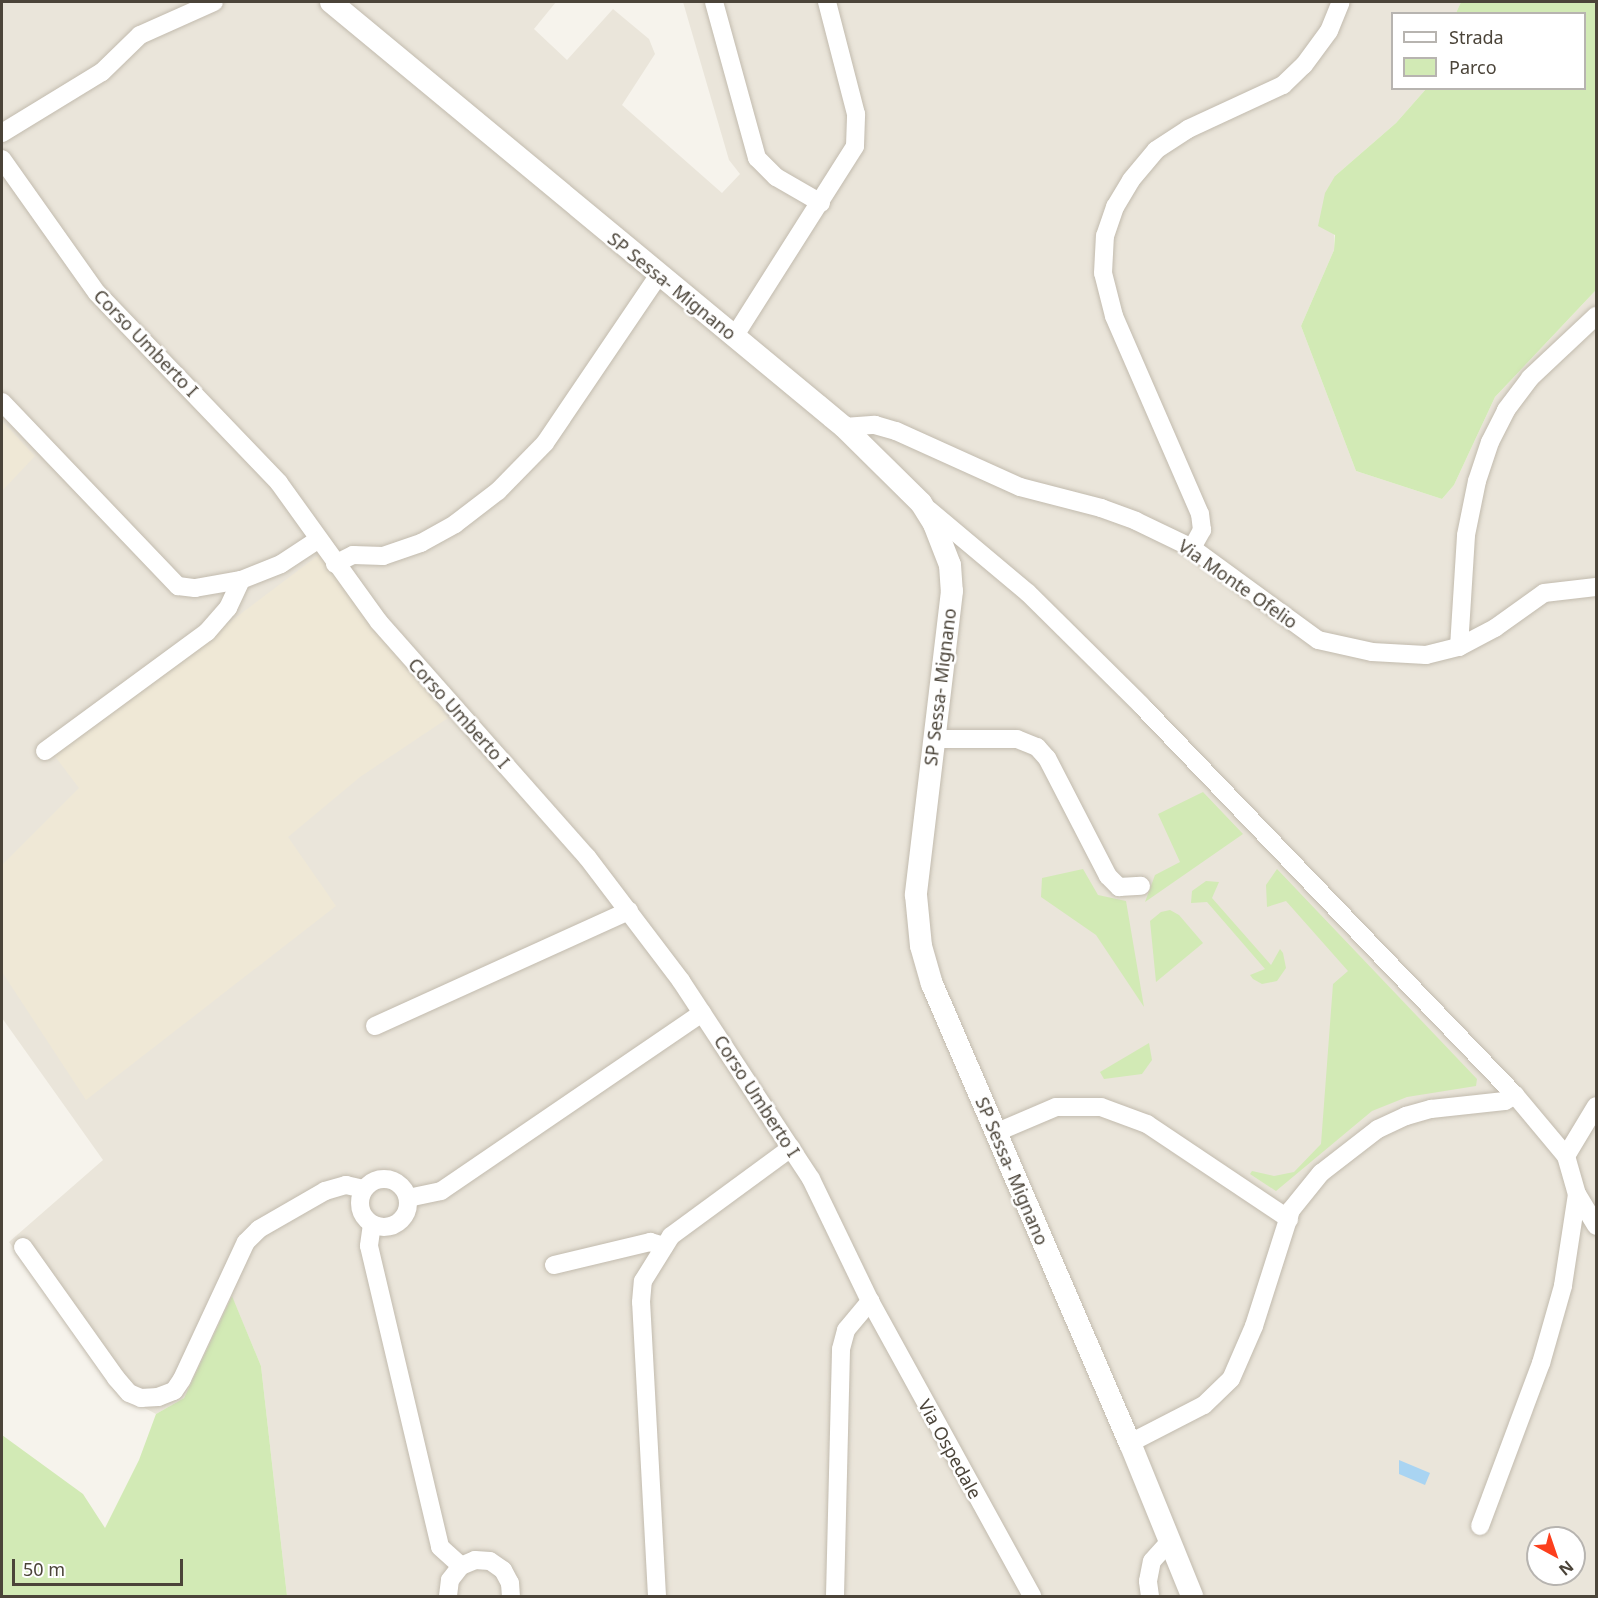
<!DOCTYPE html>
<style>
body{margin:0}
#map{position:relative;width:1598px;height:1598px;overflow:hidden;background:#f6f3ec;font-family:"Noto Sans",sans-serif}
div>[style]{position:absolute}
.residential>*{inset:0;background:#eae5da}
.education>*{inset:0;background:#efe8d6}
.green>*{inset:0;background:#d2eab5}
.water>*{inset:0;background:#a9d4f2}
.roads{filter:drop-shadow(0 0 2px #c2bbae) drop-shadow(0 0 2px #c2bbae)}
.minor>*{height:18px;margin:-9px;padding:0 9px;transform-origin:9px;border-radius:9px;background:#fff}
.minor>.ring{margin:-9px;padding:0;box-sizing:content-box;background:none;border:18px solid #fff;border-radius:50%}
.tertiary>*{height:22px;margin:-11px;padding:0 11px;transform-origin:11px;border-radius:11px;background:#fff}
span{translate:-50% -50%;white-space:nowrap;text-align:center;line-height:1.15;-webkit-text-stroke:5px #fff;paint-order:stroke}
.street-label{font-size:18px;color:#4b4439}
.frame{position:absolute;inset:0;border:3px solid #4b4439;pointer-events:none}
.legend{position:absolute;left:1391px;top:12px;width:195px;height:78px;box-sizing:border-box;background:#fff;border:2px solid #b7b4b0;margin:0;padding:8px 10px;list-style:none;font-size:18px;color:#4b4439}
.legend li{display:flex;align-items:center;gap:12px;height:30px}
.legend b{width:30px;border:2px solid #b7b4b0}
.north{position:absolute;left:1526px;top:1526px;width:60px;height:60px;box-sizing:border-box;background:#fff;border:2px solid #b7b4b0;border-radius:50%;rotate:140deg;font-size:16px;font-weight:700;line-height:24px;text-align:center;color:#4b4439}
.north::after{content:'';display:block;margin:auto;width:21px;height:27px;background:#fc3f1d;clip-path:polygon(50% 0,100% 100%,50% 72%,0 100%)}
.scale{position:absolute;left:12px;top:1559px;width:171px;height:27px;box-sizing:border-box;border:3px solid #4b4439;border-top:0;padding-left:8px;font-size:18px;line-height:21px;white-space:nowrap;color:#4b4439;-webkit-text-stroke:4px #fff;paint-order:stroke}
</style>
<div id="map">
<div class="residential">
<i style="clip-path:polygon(evenodd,2px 2px,556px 2px,534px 29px,567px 60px,613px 9px,649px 39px,655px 54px,622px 105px,722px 193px,740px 174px,729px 160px,683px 2px,1461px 2px,1456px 13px,1392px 14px,1392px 88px,1426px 89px,1396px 123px,1335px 176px,1334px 250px,1301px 326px,1356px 471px,1442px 499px,1454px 485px,1495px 397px,1596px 290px,1596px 1596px,287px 1596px,261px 1366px,232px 1297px,184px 1398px,156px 1414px,115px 1392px,9px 1242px,103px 1160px,2px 1018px,2px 2px,1538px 1538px,1574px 1538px,1574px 1574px,1538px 1574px,1538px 1538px)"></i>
</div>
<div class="education">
<i style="clip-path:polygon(2px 421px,35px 456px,2px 491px)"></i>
<i style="clip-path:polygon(320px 554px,448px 718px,360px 777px,288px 837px,336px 906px,86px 1100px,2px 972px,2px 865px,79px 788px,54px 755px)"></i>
</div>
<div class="green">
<i style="clip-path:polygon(1461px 2px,1596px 2px,1596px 290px,1495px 397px,1454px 485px,1442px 499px,1356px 471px,1301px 326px,1334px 250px,1335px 235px,1318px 226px,1325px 193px,1335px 176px,1396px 123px,1426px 89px,1584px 88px,1584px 14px,1456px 13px)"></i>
<i style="clip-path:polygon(1203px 792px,1243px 834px,1145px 902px,1155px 875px,1180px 862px,1158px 814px)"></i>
<i style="clip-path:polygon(1083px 869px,1098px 895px,1126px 901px,1144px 1007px,1096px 935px,1041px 897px,1042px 878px)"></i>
<i style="clip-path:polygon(1277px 869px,1477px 1079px,1476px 1086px,1407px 1097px,1372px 1111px,1276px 1191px,1250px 1174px,1252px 1171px,1274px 1176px,1294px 1172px,1321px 1144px,1333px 984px,1348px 971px,1286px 901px,1267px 907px,1266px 885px)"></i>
<i style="clip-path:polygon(1206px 881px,1219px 882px,1212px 898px,1271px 965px,1280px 949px,1283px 953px,1286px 968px,1277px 981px,1262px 984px,1253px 979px,1250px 975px,1265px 969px,1207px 902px,1191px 903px,1192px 891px)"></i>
<i style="clip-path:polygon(1170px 910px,1179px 915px,1203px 943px,1156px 982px,1150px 921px,1161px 912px)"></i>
<i style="clip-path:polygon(1149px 1043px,1152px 1060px,1142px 1074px,1104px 1079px,1100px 1072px)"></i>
<i style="clip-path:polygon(232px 1296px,261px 1366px,287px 1596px,2px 1596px,2px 1435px,83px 1494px,105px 1528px,139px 1460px,156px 1414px,184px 1398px)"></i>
</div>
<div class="water">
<i style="clip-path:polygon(1399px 1460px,1430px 1473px,1425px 1485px,1399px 1474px)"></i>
</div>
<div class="roads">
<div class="minor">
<i style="left:714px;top:2px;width:162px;rotate:74.6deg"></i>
<i style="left:757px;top:158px;width:27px;rotate:45deg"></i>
<i style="left:776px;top:177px;width:52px;rotate:30deg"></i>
<i style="left:2px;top:133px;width:117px;rotate:-31.4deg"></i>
<i style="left:102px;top:72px;width:53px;rotate:-44.2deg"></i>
<i style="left:140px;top:35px;width:81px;rotate:-24deg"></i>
<i style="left:2px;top:159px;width:164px;rotate:54.7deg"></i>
<i style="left:97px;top:293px;width:263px;rotate:46.2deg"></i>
<i style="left:279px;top:483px;width:171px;rotate:54.3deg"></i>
<i style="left:379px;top:622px;width:314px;rotate:48.5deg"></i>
<i style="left:587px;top:857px;width:156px;rotate:52.8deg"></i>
<i style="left:681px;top:981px;width:237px;rotate:56.7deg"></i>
<i style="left:811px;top:1179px;width:136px;rotate:64.2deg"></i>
<i style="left:870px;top:1301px;width:337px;rotate:61.2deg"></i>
<i style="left:734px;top:337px;width:226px;rotate:-57.6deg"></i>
<i style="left:855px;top:146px;width:32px;rotate:-88deg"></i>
<i style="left:856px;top:114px;width:116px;rotate:-104.5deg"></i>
<i style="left:2px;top:402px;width:255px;rotate:46.3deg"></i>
<i style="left:178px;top:586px;width:17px;rotate:7deg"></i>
<i style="left:195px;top:588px;width:47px;rotate:-9.9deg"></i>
<i style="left:241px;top:580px;width:43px;rotate:-21.8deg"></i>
<i style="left:281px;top:564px;width:45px;rotate:-33.3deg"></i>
<i style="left:844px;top:427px;width:31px;rotate:-4deg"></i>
<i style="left:875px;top:425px;width:22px;rotate:16deg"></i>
<i style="left:896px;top:431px;width:136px;rotate:24.3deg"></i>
<i style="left:1020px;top:487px;width:84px;rotate:14.5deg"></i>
<i style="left:1101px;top:508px;width:37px;rotate:20deg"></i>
<i style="left:1136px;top:521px;width:62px;rotate:25.7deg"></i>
<i style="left:1192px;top:548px;width:156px;rotate:36.1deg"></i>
<i style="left:1318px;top:640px;width:55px;rotate:12.5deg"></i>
<i style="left:1372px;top:652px;width:54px;rotate:3.2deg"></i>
<i style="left:1426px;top:655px;width:34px;rotate:-14deg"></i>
<i style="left:1459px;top:647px;width:41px;rotate:-27.8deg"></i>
<i style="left:1495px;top:628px;width:60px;rotate:-35.5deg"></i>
<i style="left:1544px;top:593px;width:52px;rotate:-6.6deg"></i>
<i style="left:929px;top:510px;width:129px;rotate:40deg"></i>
<i style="left:1028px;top:593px;width:159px;rotate:44.7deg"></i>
<i style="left:1141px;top:705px;width:540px;rotate:46.2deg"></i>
<i style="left:1515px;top:1095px;width:80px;rotate:50.1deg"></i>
<i style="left:1566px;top:1156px;width:40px;rotate:74deg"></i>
<i style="left:1577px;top:1194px;width:93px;rotate:98.7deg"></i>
<i style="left:1563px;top:1286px;width:80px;rotate:105.9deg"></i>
<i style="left:1541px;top:1363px;width:174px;rotate:110.5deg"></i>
<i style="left:1192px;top:548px;width:21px;rotate:-61deg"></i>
<i style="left:1202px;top:530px;width:16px;rotate:-97deg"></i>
<i style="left:1200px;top:514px;width:216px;rotate:-113.5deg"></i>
<i style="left:1114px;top:316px;width:44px;rotate:-104.3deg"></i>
<i style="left:1103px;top:273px;width:37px;rotate:-87deg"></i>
<i style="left:1105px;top:236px;width:31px;rotate:-71deg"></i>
<i style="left:1115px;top:207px;width:31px;rotate:-59deg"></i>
<i style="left:1131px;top:180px;width:39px;rotate:-50deg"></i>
<i style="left:1156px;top:150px;width:38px;rotate:-33deg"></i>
<i style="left:1188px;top:129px;width:105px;rotate:-24.9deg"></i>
<i style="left:1283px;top:85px;width:29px;rotate:-44deg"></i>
<i style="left:1304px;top:65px;width:42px;rotate:-53.7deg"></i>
<i style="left:1329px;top:31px;width:31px;rotate:-68deg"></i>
<i style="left:335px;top:564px;width:20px;rotate:-27deg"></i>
<i style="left:353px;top:555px;width:30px;rotate:2deg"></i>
<i style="left:383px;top:556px;width:40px;rotate:-18.9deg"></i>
<i style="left:421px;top:543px;width:39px;rotate:-29deg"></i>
<i style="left:455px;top:524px;width:54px;rotate:-37.5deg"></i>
<i style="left:498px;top:491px;width:67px;rotate:-45.6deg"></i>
<i style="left:545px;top:443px;width:202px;rotate:-55.9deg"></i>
<i style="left:1459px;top:647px;width:112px;rotate:-86.4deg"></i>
<i style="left:1466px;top:535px;width:55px;rotate:-78.5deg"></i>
<i style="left:1477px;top:481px;width:41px;rotate:-71.6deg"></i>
<i style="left:1490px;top:442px;width:36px;rotate:-63deg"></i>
<i style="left:1506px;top:410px;width:40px;rotate:-53deg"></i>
<i style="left:1530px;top:378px;width:91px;rotate:-43.2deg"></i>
<i style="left:933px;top:739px;width:84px"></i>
<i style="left:1017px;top:739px;width:22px;rotate:22deg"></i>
<i style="left:1037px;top:747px;width:15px;rotate:48deg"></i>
<i style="left:1047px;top:758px;width:133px;rotate:62.7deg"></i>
<i style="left:1108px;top:876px;width:16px;rotate:45deg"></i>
<i style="left:1119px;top:887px;width:22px;rotate:-3deg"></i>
<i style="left:45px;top:751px;width:201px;rotate:-36.3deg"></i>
<i style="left:207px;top:632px;width:32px;rotate:-49deg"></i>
<i style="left:228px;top:608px;width:31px;rotate:-65deg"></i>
<i style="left:375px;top:1026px;width:279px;rotate:-24.4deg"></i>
<i style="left:995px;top:1133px;width:66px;rotate:-23.1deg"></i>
<i style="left:1056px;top:1107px;width:45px"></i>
<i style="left:1101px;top:1107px;width:49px;rotate:20.3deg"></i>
<i style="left:1147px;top:1124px;width:171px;rotate:33.8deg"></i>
<i style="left:1566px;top:1156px;width:58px;rotate:-59deg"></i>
<i class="ring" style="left:360px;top:1179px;width:30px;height:30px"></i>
<i style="left:1577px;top:1194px;width:37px;rotate:59deg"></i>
<i style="left:408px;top:1198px;width:34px;rotate:-12deg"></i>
<i style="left:441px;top:1191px;width:316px;rotate:-34.3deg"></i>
<i style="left:372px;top:1224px;width:22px;rotate:98deg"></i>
<i style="left:369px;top:1246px;width:309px;rotate:76.7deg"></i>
<i style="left:440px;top:1547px;width:28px;rotate:42deg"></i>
<i style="left:23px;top:1247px;width:161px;rotate:54.6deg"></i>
<i style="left:116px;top:1378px;width:20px;rotate:49deg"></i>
<i style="left:129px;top:1393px;width:13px;rotate:23deg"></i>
<i style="left:141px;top:1398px;width:17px;rotate:-3deg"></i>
<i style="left:158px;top:1397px;width:17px;rotate:-21deg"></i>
<i style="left:174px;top:1391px;width:14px;rotate:-56deg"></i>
<i style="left:182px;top:1379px;width:151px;rotate:-65deg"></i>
<i style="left:246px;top:1242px;width:18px;rotate:-45deg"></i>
<i style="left:259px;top:1229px;width:76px;rotate:-29.9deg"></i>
<i style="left:325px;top:1191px;width:22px;rotate:-16deg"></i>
<i style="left:346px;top:1185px;width:18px;rotate:13deg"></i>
<i style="left:554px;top:1265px;width:99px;rotate:-13.5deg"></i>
<i style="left:650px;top:1242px;width:15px;rotate:16deg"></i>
<i style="left:1130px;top:1443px;width:83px;rotate:-27.2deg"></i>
<i style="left:1204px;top:1405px;width:37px;rotate:-44deg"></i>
<i style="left:1231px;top:1379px;width:58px;rotate:-66.5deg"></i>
<i style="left:1254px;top:1326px;width:122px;rotate:-72.3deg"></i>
<i style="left:1291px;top:1210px;width:48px;rotate:-51deg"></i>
<i style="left:1321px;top:1173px;width:72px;rotate:-37.7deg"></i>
<i style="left:1378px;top:1129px;width:31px;rotate:-25deg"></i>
<i style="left:1406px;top:1116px;width:26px;rotate:-16deg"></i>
<i style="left:1431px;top:1109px;width:74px;rotate:-6.2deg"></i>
<i style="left:1505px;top:1101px;width:12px;rotate:-31deg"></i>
<i style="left:448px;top:1596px;width:16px;rotate:-83deg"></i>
<i style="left:450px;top:1580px;width:18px;rotate:-52deg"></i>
<i style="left:461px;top:1566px;width:15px;rotate:-23deg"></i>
<i style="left:475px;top:1560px;width:15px;rotate:4deg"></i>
<i style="left:490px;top:1561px;width:16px;rotate:35deg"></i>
<i style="left:503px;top:1570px;width:15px;rotate:62deg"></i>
<i style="left:510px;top:1583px;width:13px;rotate:86deg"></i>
<i style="left:657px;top:1596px;width:294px;rotate:-93.1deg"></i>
<i style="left:641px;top:1302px;width:21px;rotate:-85deg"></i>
<i style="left:643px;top:1281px;width:53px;rotate:-58.1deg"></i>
<i style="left:671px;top:1236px;width:149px;rotate:-36.3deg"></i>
<i style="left:835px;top:1596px;width:247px;rotate:-88.6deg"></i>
<i style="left:841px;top:1349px;width:20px;rotate:-75deg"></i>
<i style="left:846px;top:1330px;width:38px;rotate:-50deg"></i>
<i style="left:1150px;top:1596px;width:15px;rotate:-98deg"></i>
<i style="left:1148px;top:1581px;width:20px;rotate:-79deg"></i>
<i style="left:1152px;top:1561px;width:28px;rotate:-48deg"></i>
</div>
<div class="tertiary">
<i style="left:331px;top:2px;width:666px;rotate:39.64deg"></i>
<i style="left:844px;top:427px;width:108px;rotate:44.6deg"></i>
<i style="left:921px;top:503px;width:25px;rotate:58deg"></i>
<i style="left:934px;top:524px;width:44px;rotate:68.7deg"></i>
<i style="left:950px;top:565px;width:26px;rotate:86deg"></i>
<i style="left:952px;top:591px;width:306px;rotate:96.8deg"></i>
<i style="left:916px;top:895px;width:51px;rotate:84.4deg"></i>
<i style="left:921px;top:946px;width:40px;rotate:74deg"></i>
<i style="left:932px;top:984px;width:500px;rotate:66.7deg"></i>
<i style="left:1130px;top:1443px;width:165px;rotate:67.9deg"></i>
</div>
</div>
<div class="street-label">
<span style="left:672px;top:286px;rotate:39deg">SP Sessa- Mignano</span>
<span style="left:146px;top:343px;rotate:46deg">Corso Umberto I</span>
<span style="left:1238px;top:584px;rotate:35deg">Via Monte Ofelio</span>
<span style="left:940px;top:687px;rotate:-83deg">SP Sessa- Mignano</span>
<span style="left:459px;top:713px;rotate:48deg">Corso Umberto I</span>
<span style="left:757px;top:1096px;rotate:57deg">Corso Umberto I</span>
<span style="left:1012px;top:1171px;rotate:67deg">SP Sessa- Mignano</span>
<span style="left:950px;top:1449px;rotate:61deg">Via Ospedale</span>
</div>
<div class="frame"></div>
<ul class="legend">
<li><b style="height:8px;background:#fff"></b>Strada</li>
<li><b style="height:16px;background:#d2eab5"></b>Parco</li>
</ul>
<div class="north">N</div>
<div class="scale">50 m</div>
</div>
